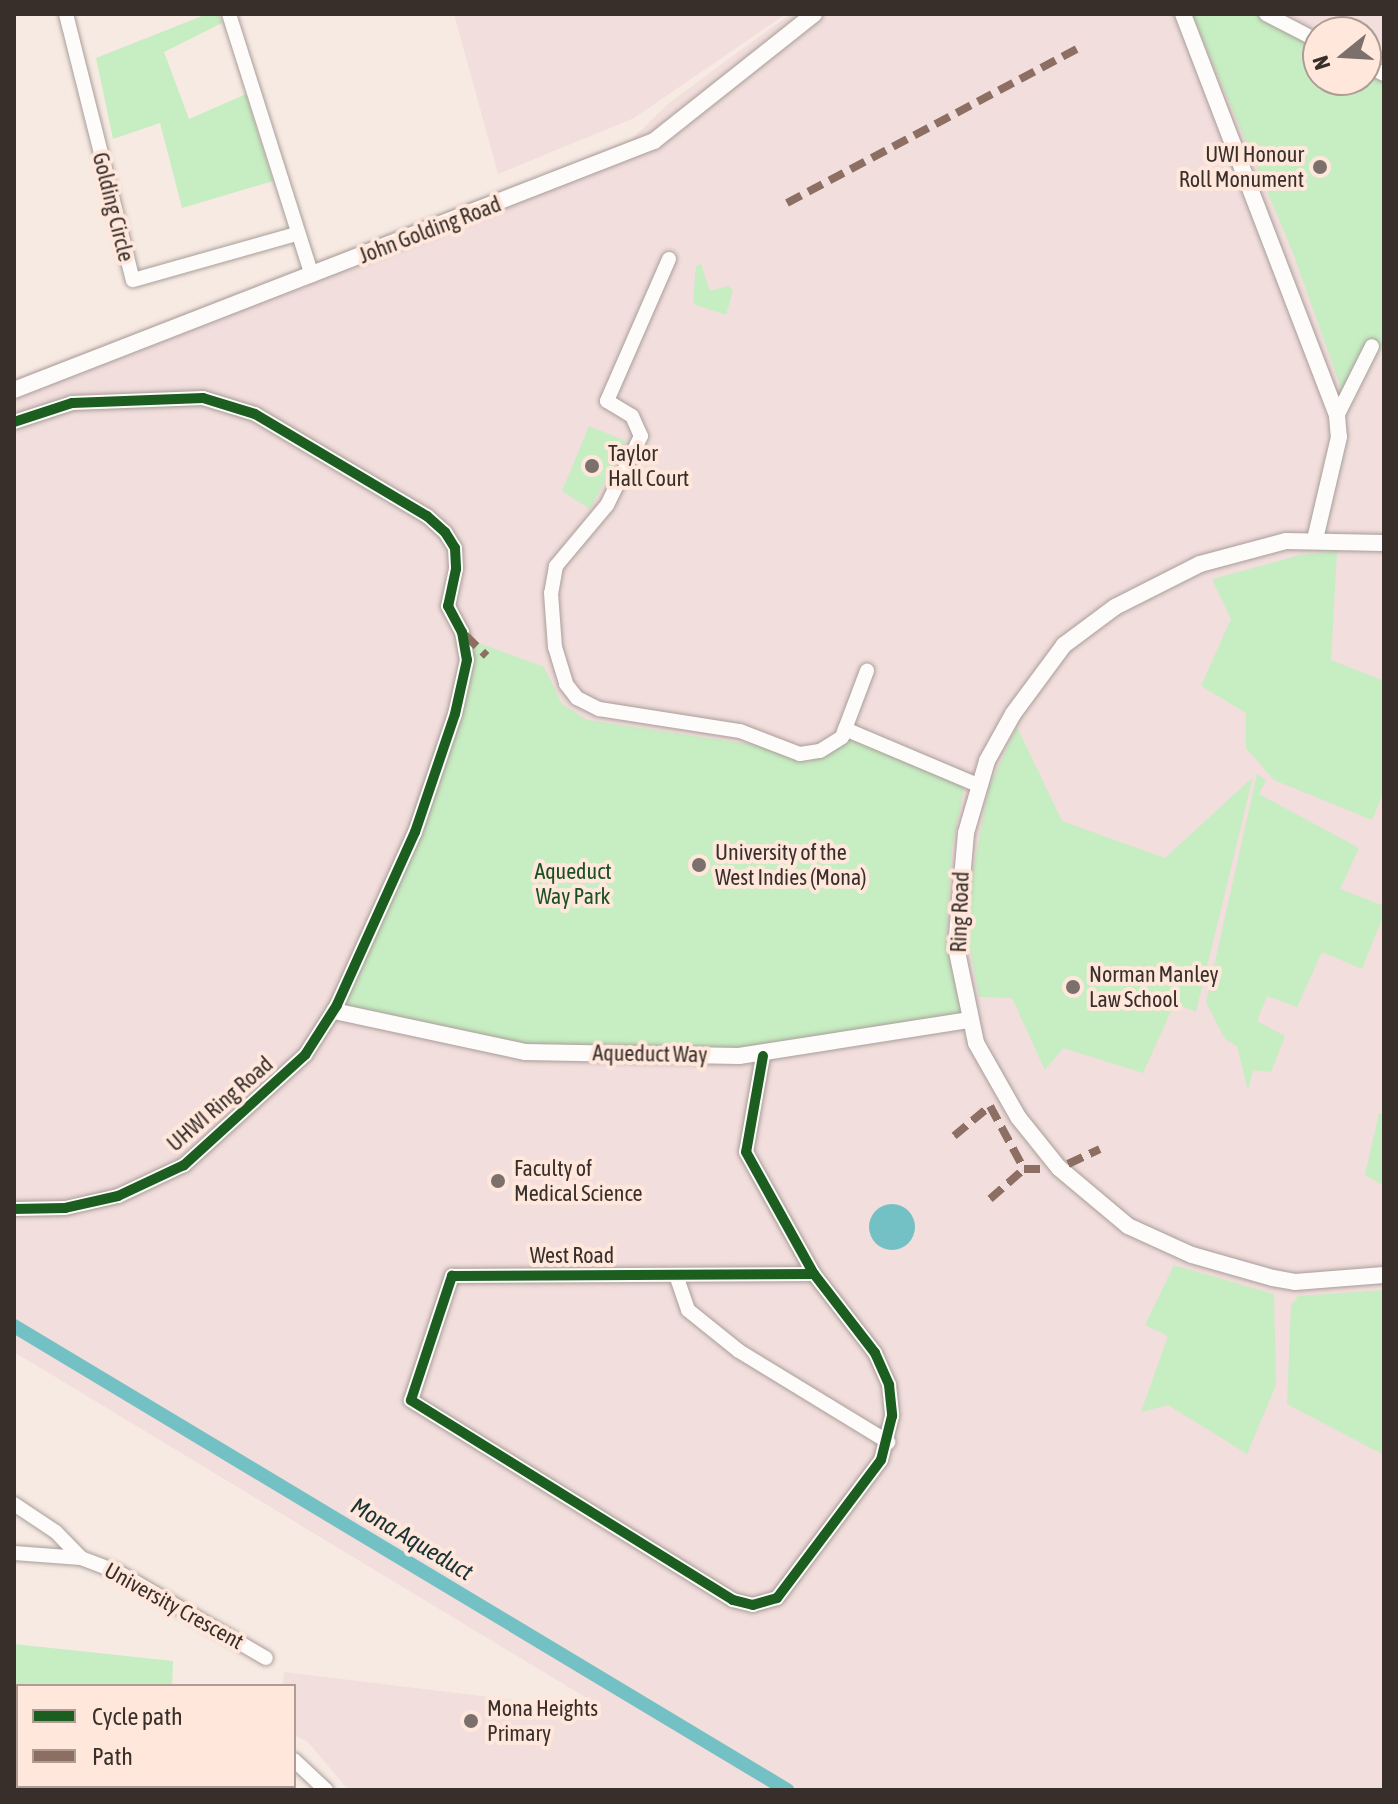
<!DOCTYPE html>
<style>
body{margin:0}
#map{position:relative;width:1398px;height:1804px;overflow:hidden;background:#f7eae3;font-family:"Asap Condensed",sans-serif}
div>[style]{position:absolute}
.education>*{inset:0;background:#f2dedc}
.green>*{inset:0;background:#c7edc2}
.water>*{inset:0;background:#73c1c4}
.round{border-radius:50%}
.canal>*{height:14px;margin:-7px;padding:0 7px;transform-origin:7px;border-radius:7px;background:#73c1c4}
.roads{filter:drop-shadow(0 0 2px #a89e99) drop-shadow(0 0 2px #a89e99)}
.minor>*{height:14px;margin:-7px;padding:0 7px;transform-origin:7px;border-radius:7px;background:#fefcfb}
.tertiary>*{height:16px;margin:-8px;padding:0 8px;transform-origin:8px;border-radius:8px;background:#fefcfb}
.quiet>*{height:8px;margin-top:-4px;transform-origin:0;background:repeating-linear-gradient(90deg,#8d6e63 0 16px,transparent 0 24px)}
.cycleway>*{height:10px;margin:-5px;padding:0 5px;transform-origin:5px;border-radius:5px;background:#1b5e20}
.dots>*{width:22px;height:22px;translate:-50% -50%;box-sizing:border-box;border:4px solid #ffe7db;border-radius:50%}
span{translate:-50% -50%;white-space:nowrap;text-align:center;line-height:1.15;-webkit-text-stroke:8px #ffe7db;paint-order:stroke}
.poi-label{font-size:22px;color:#382f2b}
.right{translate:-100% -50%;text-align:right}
.left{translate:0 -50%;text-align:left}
.street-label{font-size:22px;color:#382f2b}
.park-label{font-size:22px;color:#195123}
.water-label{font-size:24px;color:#193334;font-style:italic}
.frame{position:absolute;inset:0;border:16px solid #382f2b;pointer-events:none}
.legend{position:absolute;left:16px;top:1684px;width:280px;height:104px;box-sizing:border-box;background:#ffe7db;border:2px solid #af9d95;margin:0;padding:10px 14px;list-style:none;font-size:24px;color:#382f2b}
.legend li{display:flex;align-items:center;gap:16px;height:40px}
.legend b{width:40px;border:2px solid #af9d95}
.north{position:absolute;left:1302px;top:16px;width:80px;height:80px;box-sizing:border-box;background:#ffe7db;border:2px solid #af9d95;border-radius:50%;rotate:252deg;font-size:22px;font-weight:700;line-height:32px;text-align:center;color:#382f2b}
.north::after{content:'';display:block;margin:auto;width:28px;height:36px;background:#7b706b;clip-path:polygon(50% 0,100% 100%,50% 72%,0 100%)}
</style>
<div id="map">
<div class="education">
<i style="clip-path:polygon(454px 14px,786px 14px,634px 118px,498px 174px)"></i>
<i style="clip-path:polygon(evenodd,790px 14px,1384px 14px,1384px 1790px,348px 1790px,308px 1742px,294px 1735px,294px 1686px,283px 1686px,284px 1672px,563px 1706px,598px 1705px,14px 1352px,14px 379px,473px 200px,536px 177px,540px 181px,550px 171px,632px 139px,669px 103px,790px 14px,1318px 32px,1366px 32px,1366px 80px,1318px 80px,1318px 32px)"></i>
</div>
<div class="green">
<i style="clip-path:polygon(207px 14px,218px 14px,222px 23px,164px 52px,189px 119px,246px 94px,273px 181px,182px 208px,160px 123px,113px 139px,96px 58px)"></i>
<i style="clip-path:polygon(1192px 14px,1265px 14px,1318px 43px,1318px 80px,1366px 80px,1366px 69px,1384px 79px,1384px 343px,1346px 402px,1293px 253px)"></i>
<i style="clip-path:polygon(701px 264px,710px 291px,728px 286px,733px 290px,726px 315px,693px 304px,696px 266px)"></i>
<i style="clip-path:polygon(589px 426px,626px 441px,590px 509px,562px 491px)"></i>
<i style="clip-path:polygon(1337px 551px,1331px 660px,1384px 681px,1384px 791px,1372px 820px,1274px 780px,1246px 748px,1246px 713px,1201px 686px,1231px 619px,1212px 579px,1300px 555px)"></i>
<i style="clip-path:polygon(470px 640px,544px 667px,562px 704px,587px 720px,755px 745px,808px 763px,848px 734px,965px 784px,952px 848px,946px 939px,961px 1015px,748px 1051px,525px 1048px,340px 1007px,408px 858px)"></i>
<i style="clip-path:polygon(1017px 727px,1062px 821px,1165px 858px,1253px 777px,1196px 1012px,1175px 1003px,1143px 1073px,1063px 1048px,1045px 1070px,1012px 998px,979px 997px,964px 917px,989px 787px)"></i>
<i style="clip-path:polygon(1257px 774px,1266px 780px,1259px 794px,1359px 848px,1340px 889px,1384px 906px,1384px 914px,1362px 969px,1322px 952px,1297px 1007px,1267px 996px,1257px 1021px,1285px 1036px,1271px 1072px,1253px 1070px,1248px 1091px,1237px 1046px,1225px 1039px,1206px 1002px)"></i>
<i style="clip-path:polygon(1379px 1113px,1384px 1114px,1384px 1186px,1365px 1175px)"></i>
<i style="clip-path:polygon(1174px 1265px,1274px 1294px,1276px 1385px,1247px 1454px,1168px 1405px,1141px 1412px,1168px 1336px,1145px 1325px)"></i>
<i style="clip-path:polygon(1384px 1290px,1384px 1455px,1287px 1404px,1291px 1305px,1298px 1296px)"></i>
<i style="clip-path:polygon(14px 1644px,173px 1661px,172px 1686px,18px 1686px,14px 1700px)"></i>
</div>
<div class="water">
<i class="round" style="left:869px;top:1204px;width:46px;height:46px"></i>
</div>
<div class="canal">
<i style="left:14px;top:1326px;width:902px;rotate:30.97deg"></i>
</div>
<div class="roads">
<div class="minor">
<i style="left:66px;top:14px;width:274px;rotate:75.9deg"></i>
<i style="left:133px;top:280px;width:170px;rotate:-15.7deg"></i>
<i style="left:229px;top:14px;width:274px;rotate:72.4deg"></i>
<i style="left:1266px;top:14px;width:59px;rotate:27.4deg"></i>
<i style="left:1366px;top:65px;width:20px;rotate:27deg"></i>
<i style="left:669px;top:259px;width:155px;rotate:113.6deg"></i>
<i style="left:607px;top:401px;width:29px;rotate:31deg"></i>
<i style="left:632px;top:416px;width:22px;rotate:66deg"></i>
<i style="left:641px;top:436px;width:77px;rotate:116.2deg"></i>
<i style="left:607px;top:505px;width:80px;rotate:129.9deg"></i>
<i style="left:556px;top:566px;width:27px;rotate:100deg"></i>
<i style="left:551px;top:593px;width:54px;rotate:85.8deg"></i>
<i style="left:555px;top:647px;width:39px;rotate:73deg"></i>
<i style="left:566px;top:684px;width:18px;rotate:52deg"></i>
<i style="left:577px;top:698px;width:25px;rotate:27deg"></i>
<i style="left:599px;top:709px;width:143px;rotate:8.9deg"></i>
<i style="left:740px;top:731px;width:64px;rotate:21deg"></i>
<i style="left:800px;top:754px;width:20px;rotate:-9deg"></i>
<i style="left:820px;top:751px;width:26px;rotate:-32deg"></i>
<i style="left:842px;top:737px;width:71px;rotate:-69.3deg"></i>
<i style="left:1337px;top:416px;width:78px;rotate:-63.4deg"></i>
<i style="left:14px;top:422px;width:61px;rotate:-18.1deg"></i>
<i style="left:72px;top:403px;width:131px;rotate:-2.2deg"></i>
<i style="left:203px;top:398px;width:54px;rotate:17.1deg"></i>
<i style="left:255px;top:414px;width:200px;rotate:30.7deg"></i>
<i style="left:427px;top:516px;width:24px;rotate:42deg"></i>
<i style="left:445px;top:532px;width:19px;rotate:58deg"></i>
<i style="left:455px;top:548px;width:21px;rotate:87deg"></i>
<i style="left:456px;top:569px;width:38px;rotate:102deg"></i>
<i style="left:448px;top:606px;width:30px;rotate:62deg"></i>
<i style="left:462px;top:632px;width:28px;rotate:80deg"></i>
<i style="left:467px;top:660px;width:55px;rotate:102.5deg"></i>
<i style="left:455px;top:714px;width:125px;rotate:108.7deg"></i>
<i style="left:415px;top:832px;width:190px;rotate:114.3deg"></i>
<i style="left:337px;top:1005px;width:59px;rotate:122.6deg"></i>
<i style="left:305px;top:1055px;width:164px;rotate:137.7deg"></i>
<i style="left:184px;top:1165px;width:73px;rotate:154.8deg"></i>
<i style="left:118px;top:1196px;width:54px;rotate:167.2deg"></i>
<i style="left:65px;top:1208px;width:51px;rotate:178.9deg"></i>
<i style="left:845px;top:729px;width:147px;rotate:22.9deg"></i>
<i style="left:763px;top:1056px;width:97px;rotate:100deg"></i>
<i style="left:746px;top:1152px;width:140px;rotate:60.9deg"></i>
<i style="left:814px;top:1274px;width:100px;rotate:52.3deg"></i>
<i style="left:875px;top:1353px;width:35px;rotate:66deg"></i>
<i style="left:889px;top:1385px;width:31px;rotate:84deg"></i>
<i style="left:892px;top:1416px;width:45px;rotate:104deg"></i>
<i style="left:881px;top:1460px;width:173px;rotate:127deg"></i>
<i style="left:777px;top:1598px;width:25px;rotate:164deg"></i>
<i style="left:753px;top:1605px;width:21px;rotate:-166deg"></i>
<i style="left:733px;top:1600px;width:379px;rotate:-148.2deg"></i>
<i style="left:411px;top:1400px;width:131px;rotate:-71.7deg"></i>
<i style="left:452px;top:1276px;width:362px;rotate:-0.3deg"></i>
<i style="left:676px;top:1275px;width:37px;rotate:71deg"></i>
<i style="left:688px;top:1310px;width:65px;rotate:38.8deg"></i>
<i style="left:739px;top:1351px;width:175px;rotate:31.4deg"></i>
<i style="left:14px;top:1504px;width:50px;rotate:33.7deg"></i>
<i style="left:56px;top:1532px;width:36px;rotate:46deg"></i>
<i style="left:14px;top:1553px;width:67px;rotate:4.3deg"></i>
<i style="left:81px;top:1558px;width:40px;rotate:21deg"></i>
<i style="left:118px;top:1572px;width:171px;rotate:30.2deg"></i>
<i style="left:14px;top:1707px;width:4px"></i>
<i style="left:294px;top:1760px;width:44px;rotate:43.2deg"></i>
<i style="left:124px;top:1790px;width:4px;rotate:-90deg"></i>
</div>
<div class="tertiary">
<i style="left:1183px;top:14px;width:430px;rotate:69deg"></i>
<i style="left:1337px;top:416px;width:21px;rotate:85deg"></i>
<i style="left:1339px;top:437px;width:105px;rotate:103.2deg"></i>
<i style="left:14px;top:390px;width:687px;rotate:-21.26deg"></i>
<i style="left:654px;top:141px;width:204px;rotate:-38.4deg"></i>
<i style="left:1384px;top:543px;width:98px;rotate:-178.8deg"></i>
<i style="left:1286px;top:541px;width:89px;rotate:165deg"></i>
<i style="left:1200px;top:564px;width:95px;rotate:153.2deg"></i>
<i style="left:1115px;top:607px;width:64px;rotate:143.3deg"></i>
<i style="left:1064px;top:645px;width:86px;rotate:126.5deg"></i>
<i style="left:1013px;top:714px;width:54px;rotate:119deg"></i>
<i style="left:987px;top:761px;width:75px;rotate:106.3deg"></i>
<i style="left:966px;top:833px;width:114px;rotate:95deg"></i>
<i style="left:956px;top:947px;width:98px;rotate:78.2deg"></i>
<i style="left:976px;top:1043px;width:85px;rotate:60.4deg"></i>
<i style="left:1018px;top:1117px;width:65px;rotate:51.2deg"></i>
<i style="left:1059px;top:1168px;width:90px;rotate:40deg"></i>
<i style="left:1128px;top:1226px;width:70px;rotate:24.4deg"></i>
<i style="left:1192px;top:1255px;width:84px;rotate:15.9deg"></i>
<i style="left:1273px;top:1278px;width:22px;rotate:10deg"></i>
<i style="left:1295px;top:1282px;width:89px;rotate:-4.5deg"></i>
<i style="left:334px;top:1011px;width:195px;rotate:12.1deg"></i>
<i style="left:525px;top:1052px;width:214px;rotate:1.1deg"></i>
<i style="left:739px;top:1056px;width:232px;rotate:-8.9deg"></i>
</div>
</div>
<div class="quiet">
<i style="left:787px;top:203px;width:333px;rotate:-28deg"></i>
<i style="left:465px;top:635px;width:30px;rotate:44deg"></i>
<i style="left:954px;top:1136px;width:47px;rotate:-39.8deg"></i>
<i style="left:990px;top:1106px;width:72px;rotate:61.6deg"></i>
<i style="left:1068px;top:1164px;width:35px;rotate:-25deg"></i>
<i style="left:990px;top:1199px;width:45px;rotate:-41.4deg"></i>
<i style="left:1024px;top:1169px;width:22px"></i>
</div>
<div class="cycleway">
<i style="left:14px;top:422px;width:61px;rotate:-18.1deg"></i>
<i style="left:72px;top:403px;width:131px;rotate:-2.2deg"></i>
<i style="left:203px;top:398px;width:54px;rotate:17.1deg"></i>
<i style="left:255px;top:414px;width:200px;rotate:30.7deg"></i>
<i style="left:427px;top:516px;width:24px;rotate:42deg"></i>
<i style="left:445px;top:532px;width:19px;rotate:58deg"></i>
<i style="left:455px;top:548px;width:21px;rotate:87deg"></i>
<i style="left:456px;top:569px;width:38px;rotate:102deg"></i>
<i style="left:448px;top:606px;width:30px;rotate:62deg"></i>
<i style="left:462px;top:632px;width:28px;rotate:80deg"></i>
<i style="left:467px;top:660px;width:55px;rotate:102.5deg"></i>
<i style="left:455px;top:714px;width:125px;rotate:108.7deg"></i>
<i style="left:415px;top:832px;width:190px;rotate:114.3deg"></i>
<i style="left:337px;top:1005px;width:59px;rotate:122.6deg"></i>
<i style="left:305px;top:1055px;width:164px;rotate:137.7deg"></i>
<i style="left:184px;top:1165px;width:73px;rotate:154.8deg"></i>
<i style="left:118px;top:1196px;width:54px;rotate:167.2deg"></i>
<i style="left:65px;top:1208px;width:51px;rotate:178.9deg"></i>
<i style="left:763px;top:1056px;width:97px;rotate:100deg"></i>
<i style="left:746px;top:1152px;width:140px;rotate:60.9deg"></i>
<i style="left:814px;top:1274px;width:100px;rotate:52.3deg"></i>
<i style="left:875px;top:1353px;width:35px;rotate:66deg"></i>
<i style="left:889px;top:1385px;width:31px;rotate:84deg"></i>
<i style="left:892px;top:1416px;width:45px;rotate:104deg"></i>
<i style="left:881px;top:1460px;width:173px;rotate:127deg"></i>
<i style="left:777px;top:1598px;width:25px;rotate:164deg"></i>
<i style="left:753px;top:1605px;width:21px;rotate:-166deg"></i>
<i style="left:733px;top:1600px;width:379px;rotate:-148.2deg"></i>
<i style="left:411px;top:1400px;width:131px;rotate:-71.7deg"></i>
<i style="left:452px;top:1276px;width:362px;rotate:-0.3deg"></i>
</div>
<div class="dots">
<i style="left:1320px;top:167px;background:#7b706b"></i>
<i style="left:592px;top:466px;background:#7b706b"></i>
<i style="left:699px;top:865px;background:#7b706b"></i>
<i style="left:1073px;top:987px;background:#7b706b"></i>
<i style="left:498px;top:1181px;background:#7b706b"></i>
<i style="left:471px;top:1721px;background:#7b706b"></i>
</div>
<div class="poi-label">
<span class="right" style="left:1304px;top:167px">UWI Honour<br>Roll Monument</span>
<span class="left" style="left:608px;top:466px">Taylor<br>Hall Court</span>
<span class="left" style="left:715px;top:865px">University of the<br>West Indies (Mona)</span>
<span class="left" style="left:1089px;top:987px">Norman Manley<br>Law School</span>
<span class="left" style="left:514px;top:1181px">Faculty of<br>Medical Science</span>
<span class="left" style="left:487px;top:1721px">Mona Heights<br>Primary</span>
</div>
<div class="street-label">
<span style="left:113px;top:207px;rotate:76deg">Golding Circle</span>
<span style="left:430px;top:230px;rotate:-21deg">John Golding Road</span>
<span style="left:960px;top:912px;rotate:-88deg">Ring Road</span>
<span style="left:650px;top:1054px;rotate:1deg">Aqueduct Way</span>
<span style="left:220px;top:1104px;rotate:-41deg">UHWI Ring Road</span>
<span style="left:572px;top:1256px">West Road</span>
<span style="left:174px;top:1606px;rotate:29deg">University Crescent</span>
</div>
<div class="park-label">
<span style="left:573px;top:884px">Aqueduct<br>Way Park</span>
</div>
<div class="water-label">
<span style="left:412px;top:1539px;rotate:31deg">Mona Aqueduct</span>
</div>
<div class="frame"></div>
<ul class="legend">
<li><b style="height:10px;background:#1b5e20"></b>Cycle path</li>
<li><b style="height:10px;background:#8d6e63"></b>Path</li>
</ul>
<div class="north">N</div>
</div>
